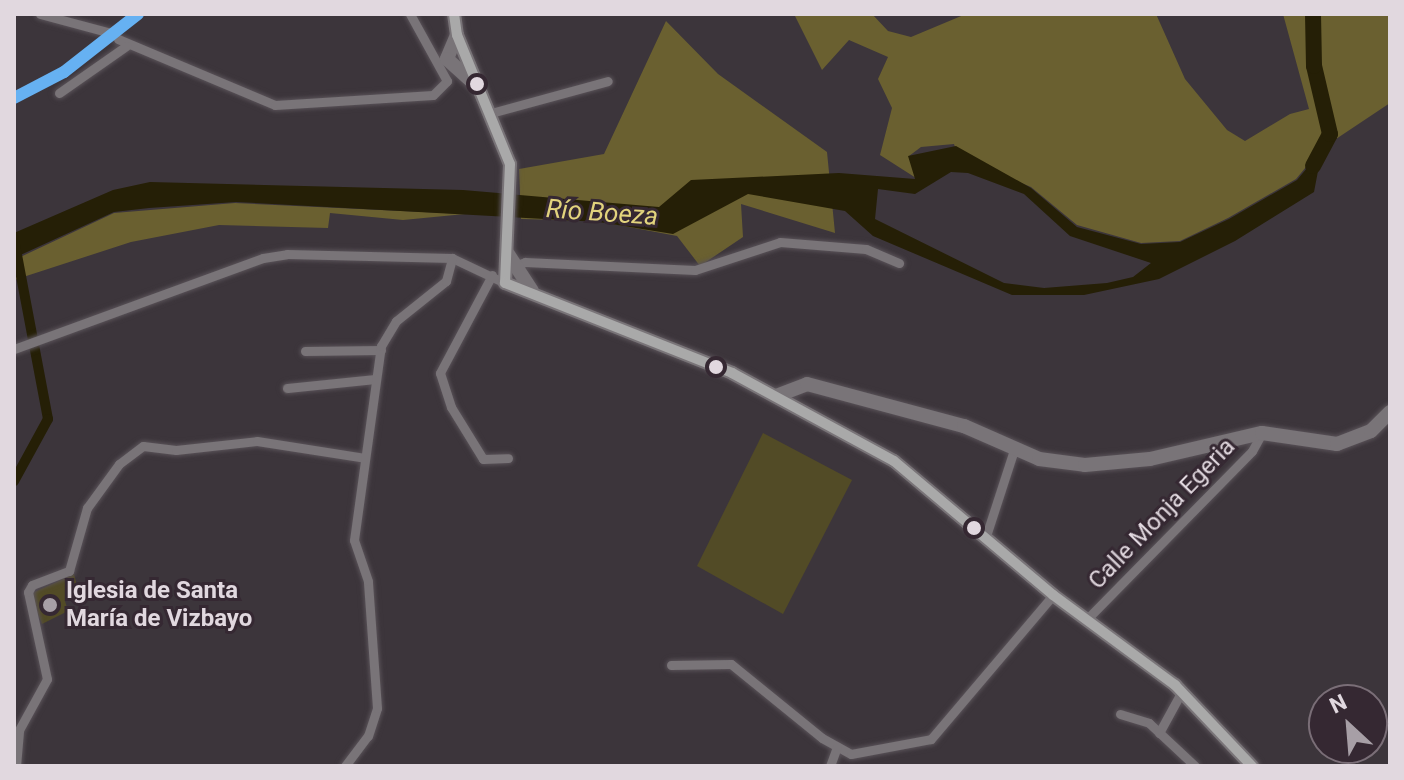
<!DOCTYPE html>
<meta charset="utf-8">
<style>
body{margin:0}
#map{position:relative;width:1404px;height:780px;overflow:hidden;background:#3c353b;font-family:Roboto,sans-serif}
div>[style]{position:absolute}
.green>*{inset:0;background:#524b26}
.forest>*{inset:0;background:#6a6030}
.water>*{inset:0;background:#251f06}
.canal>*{height:10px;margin:-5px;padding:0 5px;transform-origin:5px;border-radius:5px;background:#251f06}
.river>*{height:16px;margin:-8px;padding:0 8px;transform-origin:8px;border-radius:8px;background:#251f06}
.roads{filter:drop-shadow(0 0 2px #595258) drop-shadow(0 0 2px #595258)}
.street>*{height:9px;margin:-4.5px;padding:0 4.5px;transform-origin:4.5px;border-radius:4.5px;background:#797478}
.secondary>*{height:14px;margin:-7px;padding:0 7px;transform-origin:7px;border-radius:7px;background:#797478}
.bus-1>*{height:10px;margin:-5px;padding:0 5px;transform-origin:5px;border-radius:5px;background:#a9a9a9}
.rail-1>*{height:12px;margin:-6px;padding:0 6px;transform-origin:6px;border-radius:6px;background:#66b1f2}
.dots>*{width:22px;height:22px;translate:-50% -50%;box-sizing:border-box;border:4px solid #352832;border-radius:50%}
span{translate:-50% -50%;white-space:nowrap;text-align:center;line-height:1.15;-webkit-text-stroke:6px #352832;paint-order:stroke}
.street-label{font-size:24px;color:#e1d8df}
.poi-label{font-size:24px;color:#e1d8df;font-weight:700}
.left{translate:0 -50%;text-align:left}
.water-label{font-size:26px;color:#e2d37d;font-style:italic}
.frame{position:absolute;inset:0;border:16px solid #e1d8df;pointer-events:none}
.north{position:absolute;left:1308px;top:684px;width:80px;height:80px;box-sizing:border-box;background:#352832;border:2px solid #7a6e77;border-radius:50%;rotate:334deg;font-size:22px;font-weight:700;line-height:32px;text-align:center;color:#e1d8df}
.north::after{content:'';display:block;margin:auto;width:28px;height:36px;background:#a79fa6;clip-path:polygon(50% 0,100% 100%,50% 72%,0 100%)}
</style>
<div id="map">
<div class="green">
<i style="clip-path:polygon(763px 433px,852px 480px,783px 614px,697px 566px)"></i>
<i style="clip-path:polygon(74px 574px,80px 597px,65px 601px,68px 611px,42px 624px,30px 594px)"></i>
</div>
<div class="forest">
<i style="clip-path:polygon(794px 14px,872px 14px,888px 31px,911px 37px,966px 14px,1156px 14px,1185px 79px,1227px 130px,1245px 141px,1290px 114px,1309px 109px,1283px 14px,1390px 14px,1390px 103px,1321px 149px,1296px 179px,1228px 218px,1180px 241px,1141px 243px,1077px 225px,1031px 187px,958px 156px,954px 144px,921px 147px,909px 156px,916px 178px,880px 155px,892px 108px,878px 79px,888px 57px,849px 40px,822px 70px)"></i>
<i style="clip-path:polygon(666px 21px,718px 74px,827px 152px,835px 233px,741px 204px,743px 237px,700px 266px,677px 236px,597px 221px,521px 219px,519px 169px,604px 154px)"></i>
<i style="clip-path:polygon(235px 203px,465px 214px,403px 220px,330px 213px,328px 228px,219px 225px,131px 242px,14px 280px,14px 260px,114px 213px)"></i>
</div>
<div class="water">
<i style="clip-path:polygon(evenodd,956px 146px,1031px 188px,1077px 227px,1141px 244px,1180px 242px,1229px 219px,1297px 180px,1322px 150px,1314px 192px,1235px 241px,1159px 279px,1084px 295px,1012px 295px,873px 236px,845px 211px,748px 194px,673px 234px,599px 222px,236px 202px,149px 208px,114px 212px,14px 258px,14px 233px,113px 190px,150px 182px,463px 190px,659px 207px,691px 180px,839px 173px,915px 179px,908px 156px,956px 146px,951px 172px,968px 173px,1024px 194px,1070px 236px,1151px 263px,1133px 277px,1107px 283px,1044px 288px,1004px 283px,875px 219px,878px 189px,915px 194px,951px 172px)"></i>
</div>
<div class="canal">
<i style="left:14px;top:239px;width:183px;rotate:79.3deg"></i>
<i style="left:48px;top:419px;width:71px;rotate:118.7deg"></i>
</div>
<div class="river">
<i style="left:1313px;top:166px;width:36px;rotate:-62deg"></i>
<i style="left:1330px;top:134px;width:70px;rotate:-103.2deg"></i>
<i style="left:1314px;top:66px;width:52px;rotate:-91.1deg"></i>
</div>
<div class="roads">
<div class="street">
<i style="left:40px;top:14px;width:73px;rotate:15deg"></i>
<i style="left:118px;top:39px;width:170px;rotate:22.8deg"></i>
<i style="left:275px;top:105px;width:158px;rotate:-3.6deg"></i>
<i style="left:433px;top:95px;width:20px;rotate:-45deg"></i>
<i style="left:447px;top:81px;width:77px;rotate:-118.9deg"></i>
<i style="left:59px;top:93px;width:82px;rotate:-35deg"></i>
<i style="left:491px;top:113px;width:121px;rotate:-15.3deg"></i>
<i style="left:515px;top:266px;width:11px;rotate:-22deg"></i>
<i style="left:525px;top:262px;width:170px;rotate:2.7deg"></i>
<i style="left:695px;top:270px;width:89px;rotate:-18.2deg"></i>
<i style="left:780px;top:242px;width:86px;rotate:4.7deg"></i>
<i style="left:866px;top:249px;width:36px;rotate:23deg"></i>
<i style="left:492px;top:275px;width:111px;rotate:118deg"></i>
<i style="left:440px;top:373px;width:36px;rotate:72deg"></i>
<i style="left:451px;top:407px;width:61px;rotate:58.4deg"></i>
<i style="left:483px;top:459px;width:25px;rotate:-2deg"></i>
<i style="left:14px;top:349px;width:265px;rotate:-20.1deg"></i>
<i style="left:263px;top:258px;width:24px;rotate:-9deg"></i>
<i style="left:287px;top:254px;width:165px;rotate:1.4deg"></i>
<i style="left:452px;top:258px;width:59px;rotate:25.3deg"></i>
<i style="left:305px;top:351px;width:76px;rotate:-0.8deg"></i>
<i style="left:287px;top:388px;width:89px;rotate:-5.8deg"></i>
<i style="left:985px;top:539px;width:94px;rotate:-72deg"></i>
<i style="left:1087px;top:619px;width:235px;rotate:-45.5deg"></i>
<i style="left:1252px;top:451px;width:21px;rotate:-61deg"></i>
<i style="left:671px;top:665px;width:60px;rotate:-1deg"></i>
<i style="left:731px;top:664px;width:117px;rotate:39.1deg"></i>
<i style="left:822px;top:738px;width:33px;rotate:29deg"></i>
<i style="left:851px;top:754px;width:81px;rotate:-10.6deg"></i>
<i style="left:931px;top:739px;width:189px;rotate:-49.7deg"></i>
<i style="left:1120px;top:714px;width:30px;rotate:17deg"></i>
<i style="left:1149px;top:723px;width:63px;rotate:43.1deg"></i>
<i style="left:1159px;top:733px;width:48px;rotate:-61.3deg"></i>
<i style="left:16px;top:766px;width:36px;rotate:-85deg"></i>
<i style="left:19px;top:730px;width:58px;rotate:-61.2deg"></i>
<i style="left:47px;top:679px;width:89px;rotate:-102.3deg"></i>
<i style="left:28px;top:592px;width:8px;rotate:-60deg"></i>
<i style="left:32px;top:585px;width:40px;rotate:-21deg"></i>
<i style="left:69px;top:571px;width:66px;rotate:-74.1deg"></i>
<i style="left:87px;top:508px;width:54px;rotate:-54deg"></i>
<i style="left:119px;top:464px;width:30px;rotate:-37deg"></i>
<i style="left:143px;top:446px;width:33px;rotate:7deg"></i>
<i style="left:176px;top:450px;width:81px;rotate:-6.3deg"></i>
<i style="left:257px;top:441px;width:109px;rotate:8.9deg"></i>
<i style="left:345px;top:766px;width:38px;rotate:-53deg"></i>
<i style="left:368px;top:736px;width:29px;rotate:-72deg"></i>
<i style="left:377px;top:708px;width:127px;rotate:-94.1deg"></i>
<i style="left:368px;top:581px;width:43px;rotate:-108.9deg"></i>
<i style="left:354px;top:540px;width:196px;rotate:-82.1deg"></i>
<i style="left:381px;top:346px;width:29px;rotate:-59deg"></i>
<i style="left:396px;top:321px;width:64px;rotate:-38.7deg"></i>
<i style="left:446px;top:281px;width:24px;rotate:-75deg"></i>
<i style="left:830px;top:766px;width:20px;rotate:-70deg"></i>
</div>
<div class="secondary">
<i style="left:454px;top:14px;width:21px;rotate:82deg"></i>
<i style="left:457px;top:35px;width:139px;rotate:67.7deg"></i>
<i style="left:510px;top:164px;width:119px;rotate:92.4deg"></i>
<i style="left:505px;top:283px;width:244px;rotate:21.6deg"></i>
<i style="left:732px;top:373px;width:184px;rotate:28.5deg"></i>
<i style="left:894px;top:461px;width:208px;rotate:40.1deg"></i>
<i style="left:1053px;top:595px;width:152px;rotate:36.4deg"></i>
<i style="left:1175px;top:685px;width:112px;rotate:46.5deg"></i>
<i style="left:457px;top:35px;width:26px;rotate:113deg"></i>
<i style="left:447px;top:59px;width:36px;rotate:42deg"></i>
<i style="left:508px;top:254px;width:44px;rotate:57deg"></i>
<i style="left:776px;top:396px;width:33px;rotate:-21deg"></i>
<i style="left:807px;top:384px;width:163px;rotate:15deg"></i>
<i style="left:964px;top:426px;width:82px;rotate:23.7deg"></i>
<i style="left:1039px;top:459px;width:46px;rotate:7.4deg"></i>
<i style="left:1085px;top:465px;width:65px;rotate:-5.3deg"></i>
<i style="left:1150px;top:459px;width:115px;rotate:-13.1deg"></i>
<i style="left:1262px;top:433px;width:76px;rotate:8.3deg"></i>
<i style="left:1337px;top:444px;width:36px;rotate:-21deg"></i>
<i style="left:1371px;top:431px;width:27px;rotate:-45deg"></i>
</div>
</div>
<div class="bus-1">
<i style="left:454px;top:14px;width:21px;rotate:82deg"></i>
<i style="left:457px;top:35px;width:139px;rotate:67.7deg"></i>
<i style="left:510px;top:164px;width:119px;rotate:92.4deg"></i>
<i style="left:505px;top:283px;width:244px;rotate:21.6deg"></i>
<i style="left:732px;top:373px;width:184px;rotate:28.5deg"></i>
<i style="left:894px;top:461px;width:208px;rotate:40.1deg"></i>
<i style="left:1053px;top:595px;width:152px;rotate:36.4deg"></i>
<i style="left:1175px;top:685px;width:112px;rotate:46.5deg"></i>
</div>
<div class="rail-1">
<i style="left:14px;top:98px;width:56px;rotate:-27.5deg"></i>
<i style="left:64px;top:72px;width:94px;rotate:-38.1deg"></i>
</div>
<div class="dots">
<i style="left:477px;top:84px;background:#e1d8df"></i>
<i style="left:716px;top:367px;background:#e1d8df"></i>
<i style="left:974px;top:528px;background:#e1d8df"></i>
<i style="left:50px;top:605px;background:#a79fa6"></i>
</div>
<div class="street-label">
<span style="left:1162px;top:514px;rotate:-46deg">Calle Monja Egeria</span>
</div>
<div class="poi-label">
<span class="left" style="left:66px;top:605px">Iglesia de Santa<br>María de Vizbayo</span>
</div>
<div class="water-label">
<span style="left:602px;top:213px;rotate:4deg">Río Boeza</span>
</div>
<div class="frame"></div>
<div class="north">N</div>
</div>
